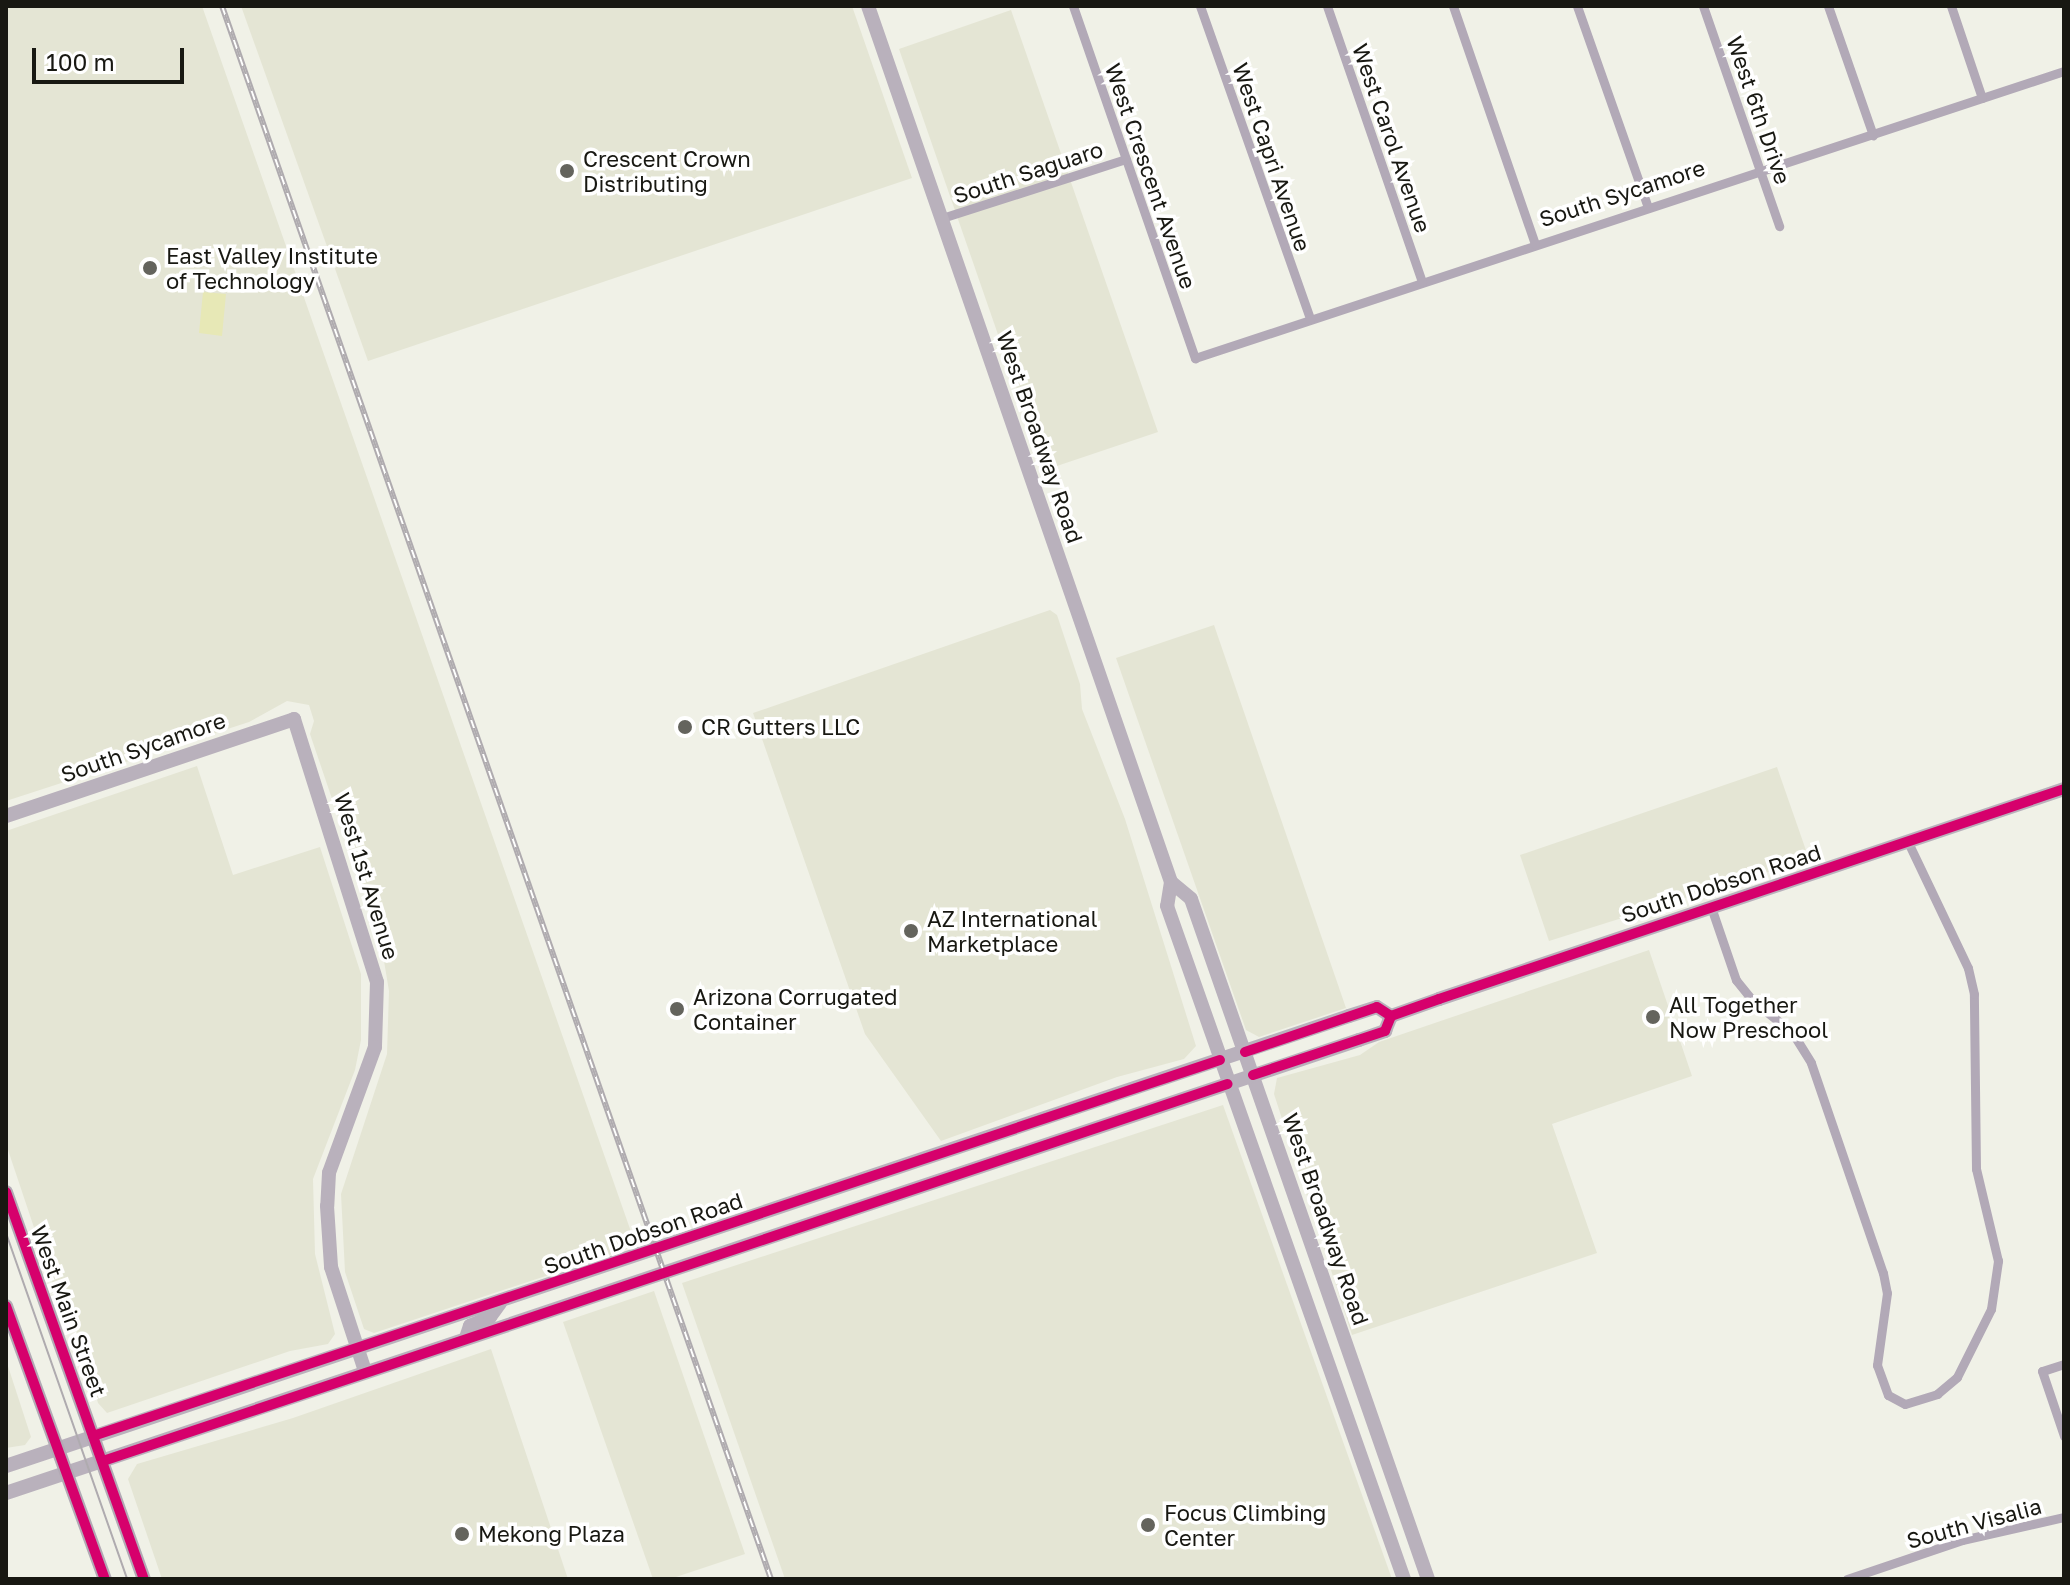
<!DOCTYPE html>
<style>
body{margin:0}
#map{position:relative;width:2070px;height:1585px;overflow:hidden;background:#f0f1e7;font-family:"Golos Text",sans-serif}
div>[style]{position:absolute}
.built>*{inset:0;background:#e4e5d4}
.green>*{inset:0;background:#e7e8b6}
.street>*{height:9px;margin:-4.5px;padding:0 4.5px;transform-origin:4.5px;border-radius:4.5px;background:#b2a9b7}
.secondary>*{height:14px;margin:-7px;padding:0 7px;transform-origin:7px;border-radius:7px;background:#b9b1bc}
.primary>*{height:14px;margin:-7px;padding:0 7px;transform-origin:7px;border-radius:7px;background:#b2aab5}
.tram>*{height:2px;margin:-1px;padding:0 1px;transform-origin:1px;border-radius:1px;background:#afabaf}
.rail>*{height:6px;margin-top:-3px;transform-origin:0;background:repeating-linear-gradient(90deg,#fff 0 9px,#afabaf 0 18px);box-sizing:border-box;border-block:2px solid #afabaf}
.cycleway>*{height:10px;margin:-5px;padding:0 5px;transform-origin:5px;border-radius:5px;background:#d6006c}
.dots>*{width:22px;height:22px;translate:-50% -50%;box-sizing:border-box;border:4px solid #fff;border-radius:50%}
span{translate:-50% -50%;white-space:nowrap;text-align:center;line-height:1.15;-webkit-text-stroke:7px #fff;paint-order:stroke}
.street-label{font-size:22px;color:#181812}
.poi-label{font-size:22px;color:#181812}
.left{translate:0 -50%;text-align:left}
.frame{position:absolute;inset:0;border:8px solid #181812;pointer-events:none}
.scale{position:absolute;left:32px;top:48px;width:152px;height:36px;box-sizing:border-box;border:4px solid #181812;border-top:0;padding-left:10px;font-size:24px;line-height:28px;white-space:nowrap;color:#181812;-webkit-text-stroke:6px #fff;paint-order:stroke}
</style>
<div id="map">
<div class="built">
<i style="clip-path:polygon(6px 6px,202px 6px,636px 1246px,374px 1333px,364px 1329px,345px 1272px,341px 1194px,387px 1054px,389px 991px,381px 943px,310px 734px,314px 721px,309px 705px,287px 701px,249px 722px,6px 801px)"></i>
<i style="clip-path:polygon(241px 6px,852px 6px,912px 178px,368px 361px)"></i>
<i style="clip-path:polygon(1011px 10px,1158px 432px,1045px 470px,899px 49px)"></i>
<i style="clip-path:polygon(1050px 610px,1057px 615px,1080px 684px,1082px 709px,1125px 819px,1196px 1046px,1184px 1059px,1117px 1077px,941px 1141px,865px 1034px,753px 713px)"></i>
<i style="clip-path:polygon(1214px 625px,1346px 1008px,1259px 1037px,1246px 1030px,1116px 658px)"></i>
<i style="clip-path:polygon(197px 766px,233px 875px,320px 847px,361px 974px,361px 1040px,355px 1070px,313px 1179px,315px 1254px,335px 1334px,328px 1344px,290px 1351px,107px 1413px,98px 1403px,73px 1318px,62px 1311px,6px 1144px,6px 831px)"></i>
<i style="clip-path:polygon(1777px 767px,1809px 859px,1549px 941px,1520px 855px)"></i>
<i style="clip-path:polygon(1649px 950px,1692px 1076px,1552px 1124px,1597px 1253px,1352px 1335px,1274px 1094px,1277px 1078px,1360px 1055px,1379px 1042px)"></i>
<i style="clip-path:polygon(1223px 1105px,1392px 1579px,785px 1579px,682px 1283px)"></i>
<i style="clip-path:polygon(654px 1291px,745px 1554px,670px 1579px,653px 1579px,563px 1322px)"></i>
<i style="clip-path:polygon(491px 1349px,568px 1579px,162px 1579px,128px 1479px,137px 1464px,293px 1418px)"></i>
<i style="clip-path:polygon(6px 1360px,31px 1437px,25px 1445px,6px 1448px)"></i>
</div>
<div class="green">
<i style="clip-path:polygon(203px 292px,226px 294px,222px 336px,199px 333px)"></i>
</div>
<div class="street">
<i style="left:1073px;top:6px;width:373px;rotate:70.9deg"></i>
<i style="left:1195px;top:358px;width:915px;rotate:-18.28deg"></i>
<i style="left:1200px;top:6px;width:332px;rotate:70.6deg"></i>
<i style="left:1327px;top:6px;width:292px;rotate:71deg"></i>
<i style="left:1453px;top:6px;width:252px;rotate:71deg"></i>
<i style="left:1577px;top:6px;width:214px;rotate:70.6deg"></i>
<i style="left:1703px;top:6px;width:233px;rotate:70.9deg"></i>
<i style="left:1828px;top:6px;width:137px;rotate:70.8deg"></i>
<i style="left:1951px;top:6px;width:97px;rotate:71.4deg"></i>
<i style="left:942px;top:218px;width:193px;rotate:-17.8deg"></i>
<i style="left:1711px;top:907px;width:77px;rotate:71.1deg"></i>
<i style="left:1736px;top:980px;width:27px;rotate:51deg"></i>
<i style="left:1753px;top:1001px;width:50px;rotate:38.5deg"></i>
<i style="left:1792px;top:1032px;width:36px;rotate:58deg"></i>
<i style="left:1811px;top:1063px;width:222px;rotate:71.1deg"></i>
<i style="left:1883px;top:1273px;width:20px;rotate:79deg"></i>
<i style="left:1887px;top:1293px;width:73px;rotate:97.9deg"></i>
<i style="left:1877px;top:1365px;width:32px;rotate:70deg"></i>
<i style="left:1888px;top:1395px;width:19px;rotate:28deg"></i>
<i style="left:1905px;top:1404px;width:34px;rotate:-17deg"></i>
<i style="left:1937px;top:1394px;width:26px;rotate:-40deg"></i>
<i style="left:1957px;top:1377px;width:76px;rotate:-63.4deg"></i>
<i style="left:1991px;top:1309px;width:49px;rotate:-81.7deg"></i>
<i style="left:1998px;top:1261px;width:95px;rotate:-103.4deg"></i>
<i style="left:1976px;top:1169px;width:175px;rotate:-90.7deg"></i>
<i style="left:1974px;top:994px;width:27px;rotate:-103deg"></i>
<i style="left:1968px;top:968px;width:140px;rotate:-115.5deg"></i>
<i style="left:2064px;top:1364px;width:23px;rotate:162deg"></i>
<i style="left:2042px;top:1371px;width:69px;rotate:71.3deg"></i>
<i style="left:1847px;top:1579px;width:121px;rotate:-18.7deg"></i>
<i style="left:1962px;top:1540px;width:105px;rotate:-12.7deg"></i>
</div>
<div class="secondary">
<i style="left:868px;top:6px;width:927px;rotate:70.92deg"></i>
<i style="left:1171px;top:882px;width:24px;rotate:99deg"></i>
<i style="left:1167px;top:906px;width:714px;rotate:70.6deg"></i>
<i style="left:6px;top:816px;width:304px;rotate:-18.6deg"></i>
<i style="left:294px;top:719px;width:276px;rotate:72.5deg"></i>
<i style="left:377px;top:982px;width:65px;rotate:91.8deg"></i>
<i style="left:375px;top:1047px;width:134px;rotate:110.1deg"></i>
<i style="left:329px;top:1173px;width:33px;rotate:93deg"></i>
<i style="left:327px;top:1206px;width:61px;rotate:86.2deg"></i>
<i style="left:331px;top:1267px;width:109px;rotate:71.9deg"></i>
<i style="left:1171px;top:882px;width:26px;rotate:40deg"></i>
<i style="left:1191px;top:899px;width:720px;rotate:70.79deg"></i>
<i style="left:466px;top:1338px;width:13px;rotate:-72deg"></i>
<i style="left:470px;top:1326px;width:22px;rotate:-24deg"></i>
<i style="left:490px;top:1317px;width:17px;rotate:-54deg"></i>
<i style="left:6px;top:1466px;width:1416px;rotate:-18.52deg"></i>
<i style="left:1349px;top:1016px;width:29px;rotate:-18deg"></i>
<i style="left:1377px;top:1007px;width:17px;rotate:33deg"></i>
<i style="left:6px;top:1493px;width:1427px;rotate:-18.51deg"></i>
<i style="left:1359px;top:1040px;width:28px;rotate:-19deg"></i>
<i style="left:1385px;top:1031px;width:16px;rotate:-68deg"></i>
<i style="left:1391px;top:1016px;width:51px;rotate:-19.5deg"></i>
<i style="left:1439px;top:999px;width:659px;rotate:-18.57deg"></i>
</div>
<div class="primary">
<i style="left:6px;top:1192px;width:411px;rotate:70.4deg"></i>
<i style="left:6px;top:1306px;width:290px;rotate:70.1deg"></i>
</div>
<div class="tram">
<i style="left:6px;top:1233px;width:367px;rotate:70.7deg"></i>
</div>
<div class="rail">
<i style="left:222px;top:6px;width:1666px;rotate:70.76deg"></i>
</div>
<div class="cycleway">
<i style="left:1245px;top:1052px;width:139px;rotate:-18.8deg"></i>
<i style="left:1377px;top:1007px;width:17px;rotate:33deg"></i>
<i style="left:1253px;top:1075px;width:139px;rotate:-18.4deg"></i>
<i style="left:1385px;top:1031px;width:16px;rotate:-68deg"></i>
<i style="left:1391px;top:1016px;width:51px;rotate:-19.5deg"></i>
<i style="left:1439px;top:999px;width:659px;rotate:-18.57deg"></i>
<i style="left:6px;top:1192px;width:411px;rotate:70.4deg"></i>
<i style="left:6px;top:1306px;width:290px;rotate:70.1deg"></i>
<i style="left:93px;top:1436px;width:1188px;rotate:-18.45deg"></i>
<i style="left:103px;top:1461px;width:1186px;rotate:-18.53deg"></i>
</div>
<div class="dots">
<i style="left:567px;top:171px;background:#64645d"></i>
<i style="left:150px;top:268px;background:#64645d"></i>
<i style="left:685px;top:727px;background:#64645d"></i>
<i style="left:911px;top:931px;background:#64645d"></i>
<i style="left:677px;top:1009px;background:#64645d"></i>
<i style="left:1653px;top:1017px;background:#64645d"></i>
<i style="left:1148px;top:1525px;background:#64645d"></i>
<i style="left:462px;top:1534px;background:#64645d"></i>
</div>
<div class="street-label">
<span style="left:1759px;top:110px;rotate:71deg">West 6th Drive</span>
<span style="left:1392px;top:138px;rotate:71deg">West Carol Avenue</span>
<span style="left:1272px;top:157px;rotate:71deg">West Capri Avenue</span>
<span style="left:1028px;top:172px;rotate:-18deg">South Saguaro</span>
<span style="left:1151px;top:176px;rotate:71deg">West Crescent Avenue</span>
<span style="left:1622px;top:193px;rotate:-18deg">South Sycamore</span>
<span style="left:1040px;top:437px;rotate:71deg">West Broadway Road</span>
<span style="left:143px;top:747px;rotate:-19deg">South Sycamore</span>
<span style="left:367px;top:876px;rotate:73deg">West 1st Avenue</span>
<span style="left:1721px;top:883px;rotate:-18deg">South Dobson Road</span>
<span style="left:1326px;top:1219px;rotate:71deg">West Broadway Road</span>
<span style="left:643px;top:1233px;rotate:-19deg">South Dobson Road</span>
<span style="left:69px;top:1311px;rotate:70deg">West Main Street</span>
<span style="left:1974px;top:1523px;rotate:-15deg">South Visalia</span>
</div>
<div class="poi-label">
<span class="left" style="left:583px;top:171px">Crescent Crown<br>Distributing</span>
<span class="left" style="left:166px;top:268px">East Valley Institute<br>of Technology</span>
<span class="left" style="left:701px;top:727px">CR Gutters LLC</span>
<span class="left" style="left:927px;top:931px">AZ International<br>Marketplace</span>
<span class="left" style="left:693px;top:1009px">Arizona Corrugated<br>Container</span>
<span class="left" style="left:1669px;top:1017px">All Together<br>Now Preschool</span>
<span class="left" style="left:1164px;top:1525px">Focus Climbing<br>Center</span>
<span class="left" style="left:478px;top:1534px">Mekong Plaza</span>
</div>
<div class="frame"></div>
<div class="scale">100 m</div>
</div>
